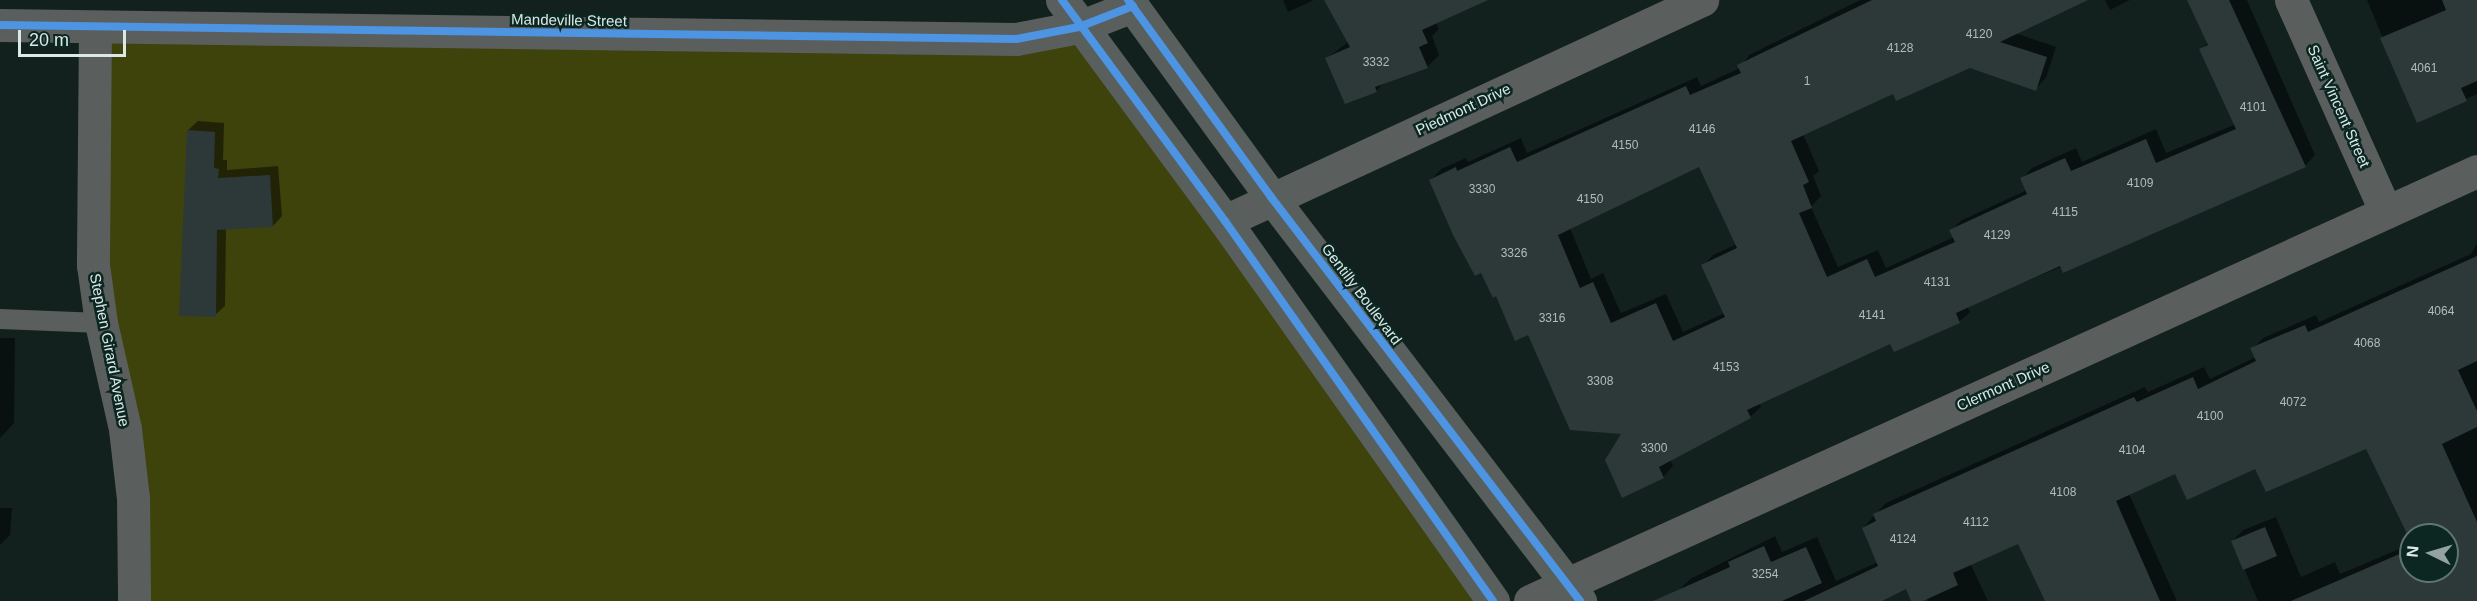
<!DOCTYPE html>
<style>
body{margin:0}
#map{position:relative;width:2477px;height:601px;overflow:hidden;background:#12211e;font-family:Helvetica,sans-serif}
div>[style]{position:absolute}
.green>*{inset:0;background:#3e430c}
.shadow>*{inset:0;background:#0007}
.building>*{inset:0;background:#2d3938}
.lane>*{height:20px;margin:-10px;padding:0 10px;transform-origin:10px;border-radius:10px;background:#5a5e5c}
.street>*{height:33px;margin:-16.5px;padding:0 16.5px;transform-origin:16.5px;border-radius:16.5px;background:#5a5e5c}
.primary>*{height:33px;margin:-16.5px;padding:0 16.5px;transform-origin:16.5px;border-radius:16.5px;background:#585f5c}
.cycleway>*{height:8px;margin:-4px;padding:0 4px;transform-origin:4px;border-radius:4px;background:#4d94e3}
span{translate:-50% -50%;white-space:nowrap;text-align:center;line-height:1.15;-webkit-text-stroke:5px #0c2722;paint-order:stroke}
.number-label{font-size:12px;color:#afbdba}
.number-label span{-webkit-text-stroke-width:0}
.street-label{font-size:15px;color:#dae9e6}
.north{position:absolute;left:2399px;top:523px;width:60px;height:60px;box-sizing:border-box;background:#0c2722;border:2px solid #5e7570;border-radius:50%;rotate:275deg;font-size:16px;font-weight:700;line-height:24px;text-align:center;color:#dae9e6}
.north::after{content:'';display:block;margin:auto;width:21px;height:27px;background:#94a3a0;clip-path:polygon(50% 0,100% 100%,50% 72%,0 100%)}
.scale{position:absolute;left:18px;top:30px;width:108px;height:27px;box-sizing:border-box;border:3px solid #dae9e6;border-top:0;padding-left:8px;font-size:18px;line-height:21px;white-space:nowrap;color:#dae9e6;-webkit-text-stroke:4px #0c2722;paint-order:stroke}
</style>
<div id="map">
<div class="green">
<i style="clip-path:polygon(95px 27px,1079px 27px,1493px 601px,134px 601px,111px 373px)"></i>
</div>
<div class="shadow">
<i style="clip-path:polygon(1283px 0,1314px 0,1288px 12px)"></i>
<i style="clip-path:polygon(1326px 0,1427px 2px,1439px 29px,1432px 36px,1439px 55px,1427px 67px,1385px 82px,1376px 91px,1327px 58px,1348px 42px)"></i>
<i style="clip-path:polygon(evenodd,1860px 0,2084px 0,2015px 33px,2056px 47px,2046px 78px,2035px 89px,1970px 66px,1894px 92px,1803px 134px,1819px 171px,1813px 176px,1821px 196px,1811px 207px,1838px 267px,1878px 250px,1886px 268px,1954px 237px,1951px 230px,1962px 220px,2027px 190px,2022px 179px,2032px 168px,2076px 148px,2082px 162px,2156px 129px,2166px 153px,2236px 124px,2201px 50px,2208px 42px,2189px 0,2247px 0,2315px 155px,2305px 166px,1967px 306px,1970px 312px,1959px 322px,1891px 342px,1759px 403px,1761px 407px,1750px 417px,1670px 459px,1673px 466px,1663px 477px,1528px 333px,1497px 294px,1431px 180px,1441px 169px,1466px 158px,1468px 162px,1521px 138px,1527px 153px,1697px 77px,1701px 86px,1740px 68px,1749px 55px,1860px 0,1699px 165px,1737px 244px,1713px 255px,1703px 266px,1725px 313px,1683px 332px,1666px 294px,1621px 313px,1603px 273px,1591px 279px,1570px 228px,1699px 165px)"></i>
<i style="clip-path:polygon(2105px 0,2130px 0,2110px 10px)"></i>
<i style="clip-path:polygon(2367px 0,2477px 0,2477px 94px,2417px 121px)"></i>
<i style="clip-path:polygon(198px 121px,224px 123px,223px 160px,227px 160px,227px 170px,278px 166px,282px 216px,273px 226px,226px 228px,225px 306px,215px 315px,188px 130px)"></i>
<i style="clip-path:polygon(2477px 243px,2477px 601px,2258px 601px,2232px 541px,2243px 530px,2276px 517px,2301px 577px,2335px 562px,2340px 574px,2411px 544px,2411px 571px,2447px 571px,2447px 535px,2411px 535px,2411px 539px,2366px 447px,2256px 467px,2176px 472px,2129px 494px,2177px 601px,2046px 601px,2018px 542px,1970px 563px,1988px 601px,1928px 601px,1927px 598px,1913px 601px,1907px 587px,1878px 601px,1684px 601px,1679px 590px,1690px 579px,1775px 536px,1782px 552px,1817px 537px,1836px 581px,1878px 562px,1863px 528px,1886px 503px,2145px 387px,2148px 392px,2204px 367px,2210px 379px,2256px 357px,2252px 349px,2263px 338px,2316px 315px,2319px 322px,2471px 254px)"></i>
<i style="clip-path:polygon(0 338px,15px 338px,14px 423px,0 438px)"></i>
<i style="clip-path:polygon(0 508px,12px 508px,10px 535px,0 545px)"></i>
</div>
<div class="building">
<i style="clip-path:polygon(1324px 0,1488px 0,1422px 30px,1428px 43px,1419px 47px,1428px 68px,1375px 87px,1377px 92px,1345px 104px,1325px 58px,1350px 47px)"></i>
<i style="clip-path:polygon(evenodd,1872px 0,2088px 0,2000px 42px,2047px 57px,2036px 91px,1970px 68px,1896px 101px,1893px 94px,1791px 141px,1809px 182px,1803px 185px,1812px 208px,1799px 213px,1827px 277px,1867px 259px,1875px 277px,1955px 242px,1949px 230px,2027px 194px,2020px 178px,2065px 158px,2071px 171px,2146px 139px,2156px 163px,2236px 129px,2199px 49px,2208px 45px,2187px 0,2229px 0,2306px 167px,2063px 273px,2060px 266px,1956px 313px,1960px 323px,1894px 352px,1890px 344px,1747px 410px,1751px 418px,1659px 467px,1664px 478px,1622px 498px,1605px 460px,1621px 434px,1570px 430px,1528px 335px,1515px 341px,1496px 296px,1493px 298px,1481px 273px,1475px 276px,1453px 235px,1429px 180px,1456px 167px,1457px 171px,1510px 147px,1517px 162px,1686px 86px,1690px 95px,1741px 73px,1737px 65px,1872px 0,1699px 167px,1737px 248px,1701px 265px,1725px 317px,1673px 341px,1656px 303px,1611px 323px,1593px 282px,1580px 288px,1558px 235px,1699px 167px)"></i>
<i style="clip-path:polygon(2442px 0,2477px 0,2477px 81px,2461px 88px,2467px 101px,2417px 123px,2380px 38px,2446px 10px)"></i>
<i style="clip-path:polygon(187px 130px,215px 132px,214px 168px,219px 169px,218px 178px,270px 175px,273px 227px,217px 230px,216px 317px,179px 316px)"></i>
<i style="clip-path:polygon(2477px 256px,2477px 361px,2458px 370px,2477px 411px,2477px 427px,2442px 444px,2477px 522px,2477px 601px,2291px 601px,2411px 549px,2411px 571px,2447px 571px,2447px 535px,2411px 535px,2411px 542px,2366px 449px,2266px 492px,2255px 469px,2187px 500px,2175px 474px,2116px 501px,2160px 601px,2045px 601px,2018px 544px,1953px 573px,1958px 585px,1923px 601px,1911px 601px,1906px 589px,1882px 601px,1804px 601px,1878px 566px,1862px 528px,1876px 521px,1873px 514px,2134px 397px,2137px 402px,2193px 377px,2198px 389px,2256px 361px,2250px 348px,2305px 325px,2308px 332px)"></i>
<i style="clip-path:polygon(2265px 527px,2277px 556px,2243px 570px,2231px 541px)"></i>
<i style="clip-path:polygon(1764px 546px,1771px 562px,1806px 547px,1822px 583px,1782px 601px,1653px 601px,1730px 567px,1728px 562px)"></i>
</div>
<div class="lane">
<i style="left:0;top:319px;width:101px;rotate:2.3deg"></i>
</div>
<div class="street">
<i style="left:2291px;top:0;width:232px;rotate:65.9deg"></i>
<i style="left:0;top:25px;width:1016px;rotate:0.79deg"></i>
<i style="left:1016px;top:39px;width:64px;rotate:-10.8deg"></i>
<i style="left:1079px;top:27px;width:58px;rotate:-21.3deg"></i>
<i style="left:95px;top:27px;width:238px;rotate:90.5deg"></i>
<i style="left:93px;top:265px;width:59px;rotate:82.1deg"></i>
<i style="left:101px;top:323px;width:109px;rotate:77.2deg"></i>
<i style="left:125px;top:429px;width:69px;rotate:83.4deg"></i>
<i style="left:133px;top:498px;width:103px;rotate:89.4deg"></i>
<i style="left:1225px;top:221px;width:526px;rotate:-24.86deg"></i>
<i style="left:1530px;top:601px;width:1040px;rotate:-24.42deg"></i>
</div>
<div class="primary">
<i style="left:1062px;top:0;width:275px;rotate:53.6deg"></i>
<i style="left:1225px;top:221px;width:465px;rotate:54.8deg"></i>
<i style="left:1128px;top:0;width:243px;rotate:54deg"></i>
<i style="left:1271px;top:197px;width:509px;rotate:52.59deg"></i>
</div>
<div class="cycleway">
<i style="left:1062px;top:0;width:275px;rotate:53.6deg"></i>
<i style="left:1225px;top:221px;width:465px;rotate:54.8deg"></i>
<i style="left:1128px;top:0;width:243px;rotate:54deg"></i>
<i style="left:1271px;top:197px;width:509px;rotate:52.59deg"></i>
<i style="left:0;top:25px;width:1016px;rotate:0.79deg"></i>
<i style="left:1016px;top:39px;width:64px;rotate:-10.8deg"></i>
<i style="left:1079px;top:27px;width:58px;rotate:-21.3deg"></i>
</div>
<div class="number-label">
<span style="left:1979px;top:35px">4120</span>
<span style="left:1900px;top:49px">4128</span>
<span style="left:1376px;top:63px">3332</span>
<span style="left:2424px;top:69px">4061</span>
<span style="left:1807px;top:82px">1</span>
<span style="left:2253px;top:108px">4101</span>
<span style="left:1702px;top:130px">4146</span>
<span style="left:1625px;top:146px">4150</span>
<span style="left:2140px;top:184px">4109</span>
<span style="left:1482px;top:190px">3330</span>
<span style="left:1590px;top:200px">4150</span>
<span style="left:2065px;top:213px">4115</span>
<span style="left:1997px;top:236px">4129</span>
<span style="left:1514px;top:254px">3326</span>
<span style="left:1937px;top:283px">4131</span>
<span style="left:2441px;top:312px">4064</span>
<span style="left:1872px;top:316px">4141</span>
<span style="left:1552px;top:319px">3316</span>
<span style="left:2367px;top:344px">4068</span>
<span style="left:1726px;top:368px">4153</span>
<span style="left:1600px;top:382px">3308</span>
<span style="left:2293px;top:403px">4072</span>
<span style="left:2210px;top:417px">4100</span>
<span style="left:1654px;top:449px">3300</span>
<span style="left:2132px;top:451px">4104</span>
<span style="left:2063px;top:493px">4108</span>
<span style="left:1976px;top:523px">4112</span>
<span style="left:1903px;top:540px">4124</span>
<span style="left:1765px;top:575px">3254</span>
</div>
<div class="street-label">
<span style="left:569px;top:20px;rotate:1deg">Mandeville Street</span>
<span style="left:2339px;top:106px;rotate:66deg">Saint Vincent Street</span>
<span style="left:1463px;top:109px;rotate:-25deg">Piedmont Drive</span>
<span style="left:1362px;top:294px;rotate:53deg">Gentilly Boulevard</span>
<span style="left:110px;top:350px;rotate:79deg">Stephen Girard Avenue</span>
<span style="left:2003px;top:386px;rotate:-24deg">Clermont Drive</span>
</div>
<div class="north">N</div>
<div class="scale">20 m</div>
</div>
